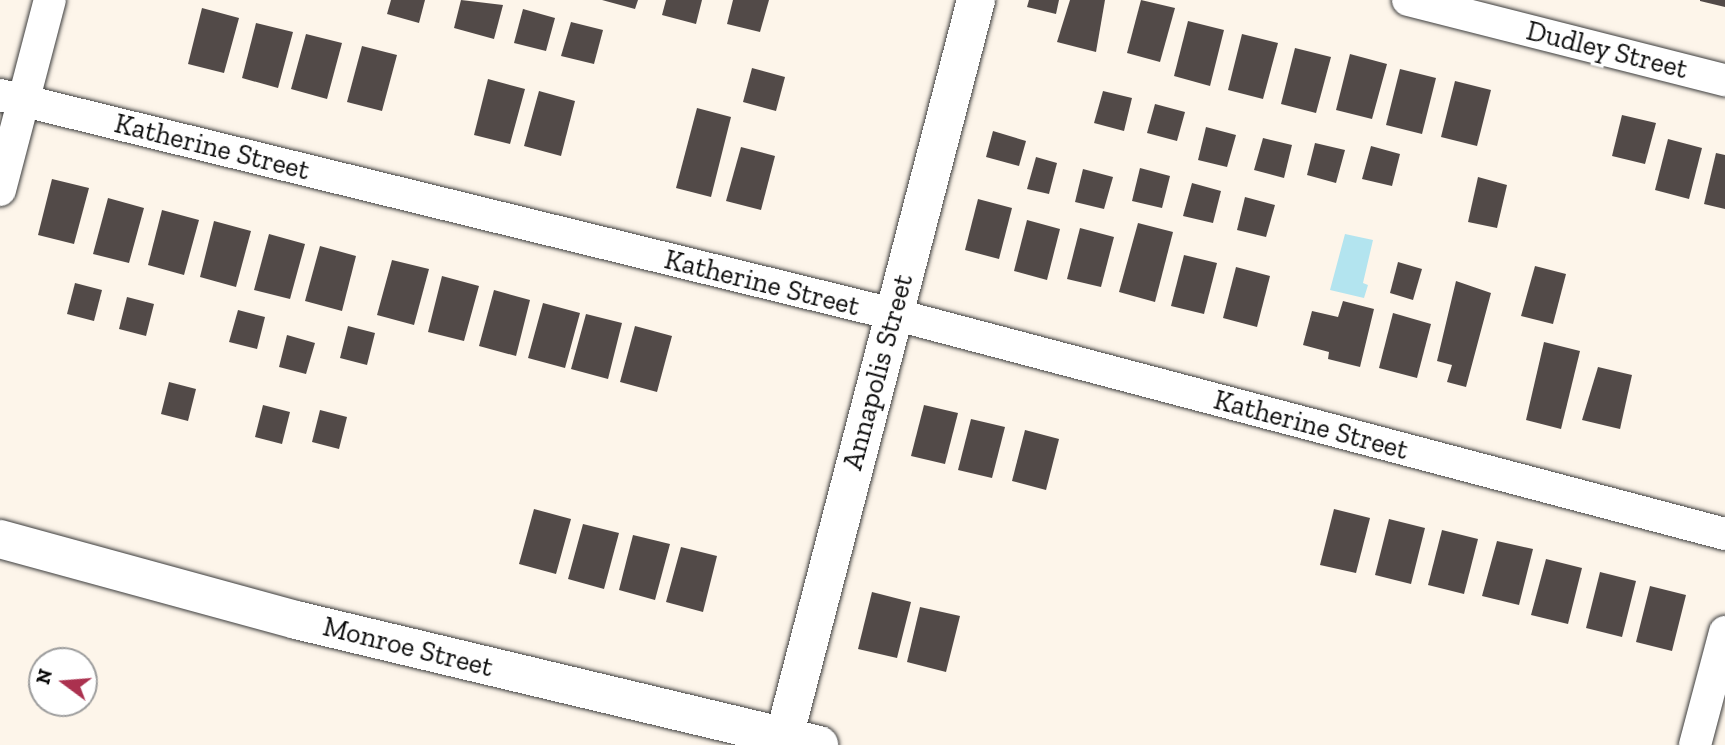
<!DOCTYPE html>
<style>
body{margin:0}
#map{position:relative;width:1725px;height:745px;overflow:hidden;background:#fdf5ea;font-family:"Zilla Slab",serif}
div>[style]{position:absolute}
.water>*{inset:0;background:#b3e4ef}
.building>*{inset:0;background:#524a48}
.roads{filter:drop-shadow(0 0 2px #3d3d3d) drop-shadow(0 0 2px #3d3d3d)}
.minor>*{height:32px;margin:-16px;padding:0 16px;transform-origin:16px;border-radius:16px;background:#fff}
.tertiary>*{height:38px;margin:-19px;padding:0 19px;transform-origin:19px;border-radius:19px;background:#fff}
span{translate:-50% -50%;white-space:nowrap;text-align:center;line-height:1.15;-webkit-text-stroke:7px #fff;paint-order:stroke}
.street-label{font-size:28px;color:#0a0a0a}
.north{position:absolute;left:28px;top:647px;width:70px;height:70px;box-sizing:border-box;background:#fff;border:2px solid #9d9d9d;border-radius:50%;rotate:286deg;font-size:19px;font-weight:700;line-height:28px;text-align:center;color:#0a0a0a}
.north::after{content:'';display:block;margin:auto;width:24px;height:32px;background:#ab314f;clip-path:polygon(50% 0,100% 100%,50% 72%,0 100%)}
</style>
<div id="map">
<div class="water">
<i style="clip-path:polygon(1345px 234px,1373px 240px,1363px 283px,1368px 285px,1364px 298px,1330px 290px)"></i>
</div>
<div class="building">
<i style="clip-path:polygon(391px 0,425px 0,419px 23px,387px 14px)"></i>
<i style="clip-path:polygon(461px 0,503px 5px,494px 39px,454px 28px)"></i>
<i style="clip-path:polygon(602px 0,638px 0,635px 9px)"></i>
<i style="clip-path:polygon(666px 0,702px 0,696px 24px,662px 15px)"></i>
<i style="clip-path:polygon(733px 0,769px 0,760px 32px,727px 24px)"></i>
<i style="clip-path:polygon(1029px 0,1059px 0,1056px 14px,1027px 7px)"></i>
<i style="clip-path:polygon(1070px 0,1105px 0,1096px 52px,1057px 42px)"></i>
<i style="clip-path:polygon(1141px 0,1175px 8px,1160px 62px,1127px 53px)"></i>
<i style="clip-path:polygon(1700px 0,1725px 0,1725px 7px,1700px 1px)"></i>
<i style="clip-path:polygon(202px 8px,239px 18px,224px 73px,188px 64px)"></i>
<i style="clip-path:polygon(523px 9px,555px 18px,546px 51px,514px 43px)"></i>
<i style="clip-path:polygon(1188px 21px,1224px 30px,1210px 86px,1174px 76px)"></i>
<i style="clip-path:polygon(571px 22px,603px 30px,594px 64px,561px 56px)"></i>
<i style="clip-path:polygon(256px 23px,293px 32px,278px 88px,242px 78px)"></i>
<i style="clip-path:polygon(306px 34px,342px 43px,327px 99px,291px 89px)"></i>
<i style="clip-path:polygon(1242px 34px,1278px 43px,1263px 99px,1228px 90px)"></i>
<i style="clip-path:polygon(362px 46px,397px 55px,382px 111px,347px 102px)"></i>
<i style="clip-path:polygon(1295px 48px,1331px 57px,1316px 113px,1281px 104px)"></i>
<i style="clip-path:polygon(1350px 54px,1387px 64px,1372px 119px,1336px 110px)"></i>
<i style="clip-path:polygon(752px 68px,785px 77px,776px 111px,743px 102px)"></i>
<i style="clip-path:polygon(1400px 69px,1436px 78px,1422px 134px,1386px 125px)"></i>
<i style="clip-path:polygon(488px 79px,525px 89px,510px 144px,474px 135px)"></i>
<i style="clip-path:polygon(1455px 81px,1491px 90px,1477px 146px,1441px 137px)"></i>
<i style="clip-path:polygon(539px 91px,575px 101px,561px 156px,524px 146px)"></i>
<i style="clip-path:polygon(1103px 91px,1132px 98px,1124px 131px,1094px 123px)"></i>
<i style="clip-path:polygon(1155px 104px,1185px 112px,1177px 141px,1147px 133px)"></i>
<i style="clip-path:polygon(697px 108px,731px 117px,711px 197px,676px 188px)"></i>
<i style="clip-path:polygon(1622px 115px,1656px 123px,1645px 164px,1612px 156px)"></i>
<i style="clip-path:polygon(1206px 127px,1236px 135px,1227px 167px,1198px 160px)"></i>
<i style="clip-path:polygon(993px 131px,1026px 141px,1019px 166px,986px 157px)"></i>
<i style="clip-path:polygon(1263px 138px,1292px 145px,1284px 178px,1254px 170px)"></i>
<i style="clip-path:polygon(1668px 139px,1702px 148px,1689px 199px,1655px 190px)"></i>
<i style="clip-path:polygon(1315px 143px,1345px 150px,1336px 183px,1307px 175px)"></i>
<i style="clip-path:polygon(1371px 146px,1400px 154px,1392px 186px,1362px 179px)"></i>
<i style="clip-path:polygon(741px 147px,775px 156px,761px 210px,726px 201px)"></i>
<i style="clip-path:polygon(1716px 153px,1725px 155px,1725px 209px,1704px 204px)"></i>
<i style="clip-path:polygon(1036px 157px,1057px 163px,1049px 194px,1027px 189px)"></i>
<i style="clip-path:polygon(1140px 168px,1170px 176px,1162px 208px,1132px 201px)"></i>
<i style="clip-path:polygon(1083px 169px,1113px 177px,1104px 209px,1075px 202px)"></i>
<i style="clip-path:polygon(1478px 177px,1507px 185px,1497px 228px,1468px 222px)"></i>
<i style="clip-path:polygon(52px 179px,89px 188px,74px 244px,38px 235px)"></i>
<i style="clip-path:polygon(1192px 183px,1221px 191px,1213px 223px,1183px 216px)"></i>
<i style="clip-path:polygon(1245px 197px,1275px 205px,1266px 237px,1237px 230px)"></i>
<i style="clip-path:polygon(108px 198px,144px 208px,129px 263px,93px 254px)"></i>
<i style="clip-path:polygon(978px 199px,1012px 208px,999px 259px,965px 250px)"></i>
<i style="clip-path:polygon(162px 210px,199px 220px,184px 275px,148px 265px)"></i>
<i style="clip-path:polygon(1027px 220px,1060px 229px,1047px 280px,1014px 271px)"></i>
<i style="clip-path:polygon(214px 221px,251px 231px,236px 287px,200px 277px)"></i>
<i style="clip-path:polygon(1138px 223px,1173px 232px,1155px 302px,1119px 292px)"></i>
<i style="clip-path:polygon(1080px 228px,1114px 237px,1101px 287px,1067px 279px)"></i>
<i style="clip-path:polygon(269px 234px,305px 244px,290px 299px,254px 290px)"></i>
<i style="clip-path:polygon(320px 246px,356px 256px,342px 311px,305px 301px)"></i>
<i style="clip-path:polygon(1184px 255px,1217px 263px,1204px 314px,1171px 306px)"></i>
<i style="clip-path:polygon(392px 260px,429px 269px,414px 325px,377px 315px)"></i>
<i style="clip-path:polygon(1398px 262px,1422px 269px,1413px 300px,1390px 293px)"></i>
<i style="clip-path:polygon(1535px 266px,1566px 274px,1553px 324px,1521px 316px)"></i>
<i style="clip-path:polygon(1236px 267px,1270px 276px,1257px 327px,1223px 318px)"></i>
<i style="clip-path:polygon(442px 276px,479px 286px,464px 341px,428px 332px)"></i>
<i style="clip-path:polygon(1456px 281px,1491px 293px,1466px 387px,1447px 382px,1452px 365px,1437px 361px)"></i>
<i style="clip-path:polygon(75px 283px,102px 290px,94px 321px,67px 314px)"></i>
<i style="clip-path:polygon(494px 290px,530px 300px,516px 356px,479px 346px)"></i>
<i style="clip-path:polygon(127px 297px,154px 304px,146px 336px,119px 329px)"></i>
<i style="clip-path:polygon(1343px 301px,1374px 309px,1360px 367px,1328px 359px,1329px 352px,1303px 345px,1312px 311px,1338px 317px)"></i>
<i style="clip-path:polygon(543px 303px,580px 313px,565px 368px,528px 358px)"></i>
<i style="clip-path:polygon(238px 310px,265px 317px,257px 349px,229px 342px)"></i>
<i style="clip-path:polygon(1393px 313px,1431px 324px,1417px 378px,1379px 368px)"></i>
<i style="clip-path:polygon(586px 314px,622px 323px,608px 379px,571px 369px)"></i>
<i style="clip-path:polygon(348px 326px,375px 333px,367px 365px,340px 358px)"></i>
<i style="clip-path:polygon(635px 326px,672px 336px,657px 392px,620px 382px)"></i>
<i style="clip-path:polygon(287px 335px,315px 343px,306px 374px,279px 367px)"></i>
<i style="clip-path:polygon(1544px 342px,1580px 351px,1561px 429px,1526px 420px)"></i>
<i style="clip-path:polygon(1598px 367px,1632px 375px,1620px 429px,1582px 420px)"></i>
<i style="clip-path:polygon(169px 382px,196px 389px,188px 421px,161px 414px)"></i>
<i style="clip-path:polygon(263px 405px,290px 412px,282px 444px,255px 437px)"></i>
<i style="clip-path:polygon(924px 405px,958px 413px,945px 464px,911px 456px)"></i>
<i style="clip-path:polygon(320px 410px,347px 417px,339px 449px,312px 442px)"></i>
<i style="clip-path:polygon(971px 419px,1005px 427px,992px 478px,958px 470px)"></i>
<i style="clip-path:polygon(1025px 430px,1059px 439px,1046px 490px,1012px 481px)"></i>
<i style="clip-path:polygon(534px 509px,571px 519px,556px 574px,519px 564px)"></i>
<i style="clip-path:polygon(1334px 509px,1370px 518px,1356px 573px,1320px 565px)"></i>
<i style="clip-path:polygon(1389px 519px,1425px 528px,1411px 584px,1375px 575px)"></i>
<i style="clip-path:polygon(583px 524px,619px 533px,604px 589px,568px 579px)"></i>
<i style="clip-path:polygon(1442px 530px,1478px 539px,1464px 594px,1428px 585px)"></i>
<i style="clip-path:polygon(633px 535px,670px 544px,655px 600px,619px 590px)"></i>
<i style="clip-path:polygon(1497px 541px,1533px 549px,1519px 605px,1482px 596px)"></i>
<i style="clip-path:polygon(681px 547px,717px 556px,703px 612px,666px 602px)"></i>
<i style="clip-path:polygon(1546px 559px,1582px 568px,1568px 624px,1531px 615px)"></i>
<i style="clip-path:polygon(1600px 572px,1636px 581px,1622px 637px,1586px 628px)"></i>
<i style="clip-path:polygon(1650px 586px,1686px 595px,1672px 651px,1636px 642px)"></i>
<i style="clip-path:polygon(872px 592px,911px 602px,897px 658px,858px 649px)"></i>
<i style="clip-path:polygon(920px 607px,960px 616px,946px 672px,907px 662px)"></i>
</div>
<div class="roads">
<div class="minor">
<i style="left:1408px;top:0;width:327px;rotate:14.2deg"></i>
<i style="left:0;top:95px;width:919px;rotate:13.78deg"></i>
<i style="left:893px;top:314px;width:861px;rotate:14.81deg"></i>
<i style="left:0;top:190px;width:196px;rotate:-75.3deg"></i>
<i style="left:1695px;top:745px;width:117px;rotate:-75.1deg"></i>
</div>
<div class="tertiary">
<i style="left:0;top:539px;width:307px;rotate:15.3deg"></i>
<i style="left:296px;top:620px;width:538px;rotate:13.44deg"></i>
<i style="left:782px;top:745px;width:770px;rotate:-75.4deg"></i>
</div>
</div>
<div class="street-label">
<span style="left:1607px;top:50px;rotate:14deg">Dudley Street</span>
<span style="left:212px;top:147px;rotate:14deg">Katherine Street</span>
<span style="left:762px;top:283px;rotate:14deg">Katherine Street</span>
<span style="left:878px;top:372px;rotate:-75deg">Annapolis Street</span>
<span style="left:1311px;top:425px;rotate:15deg">Katherine Street</span>
<span style="left:408px;top:647px;rotate:14deg">Monroe Street</span>
</div>
<div class="north">N</div>
</div>
